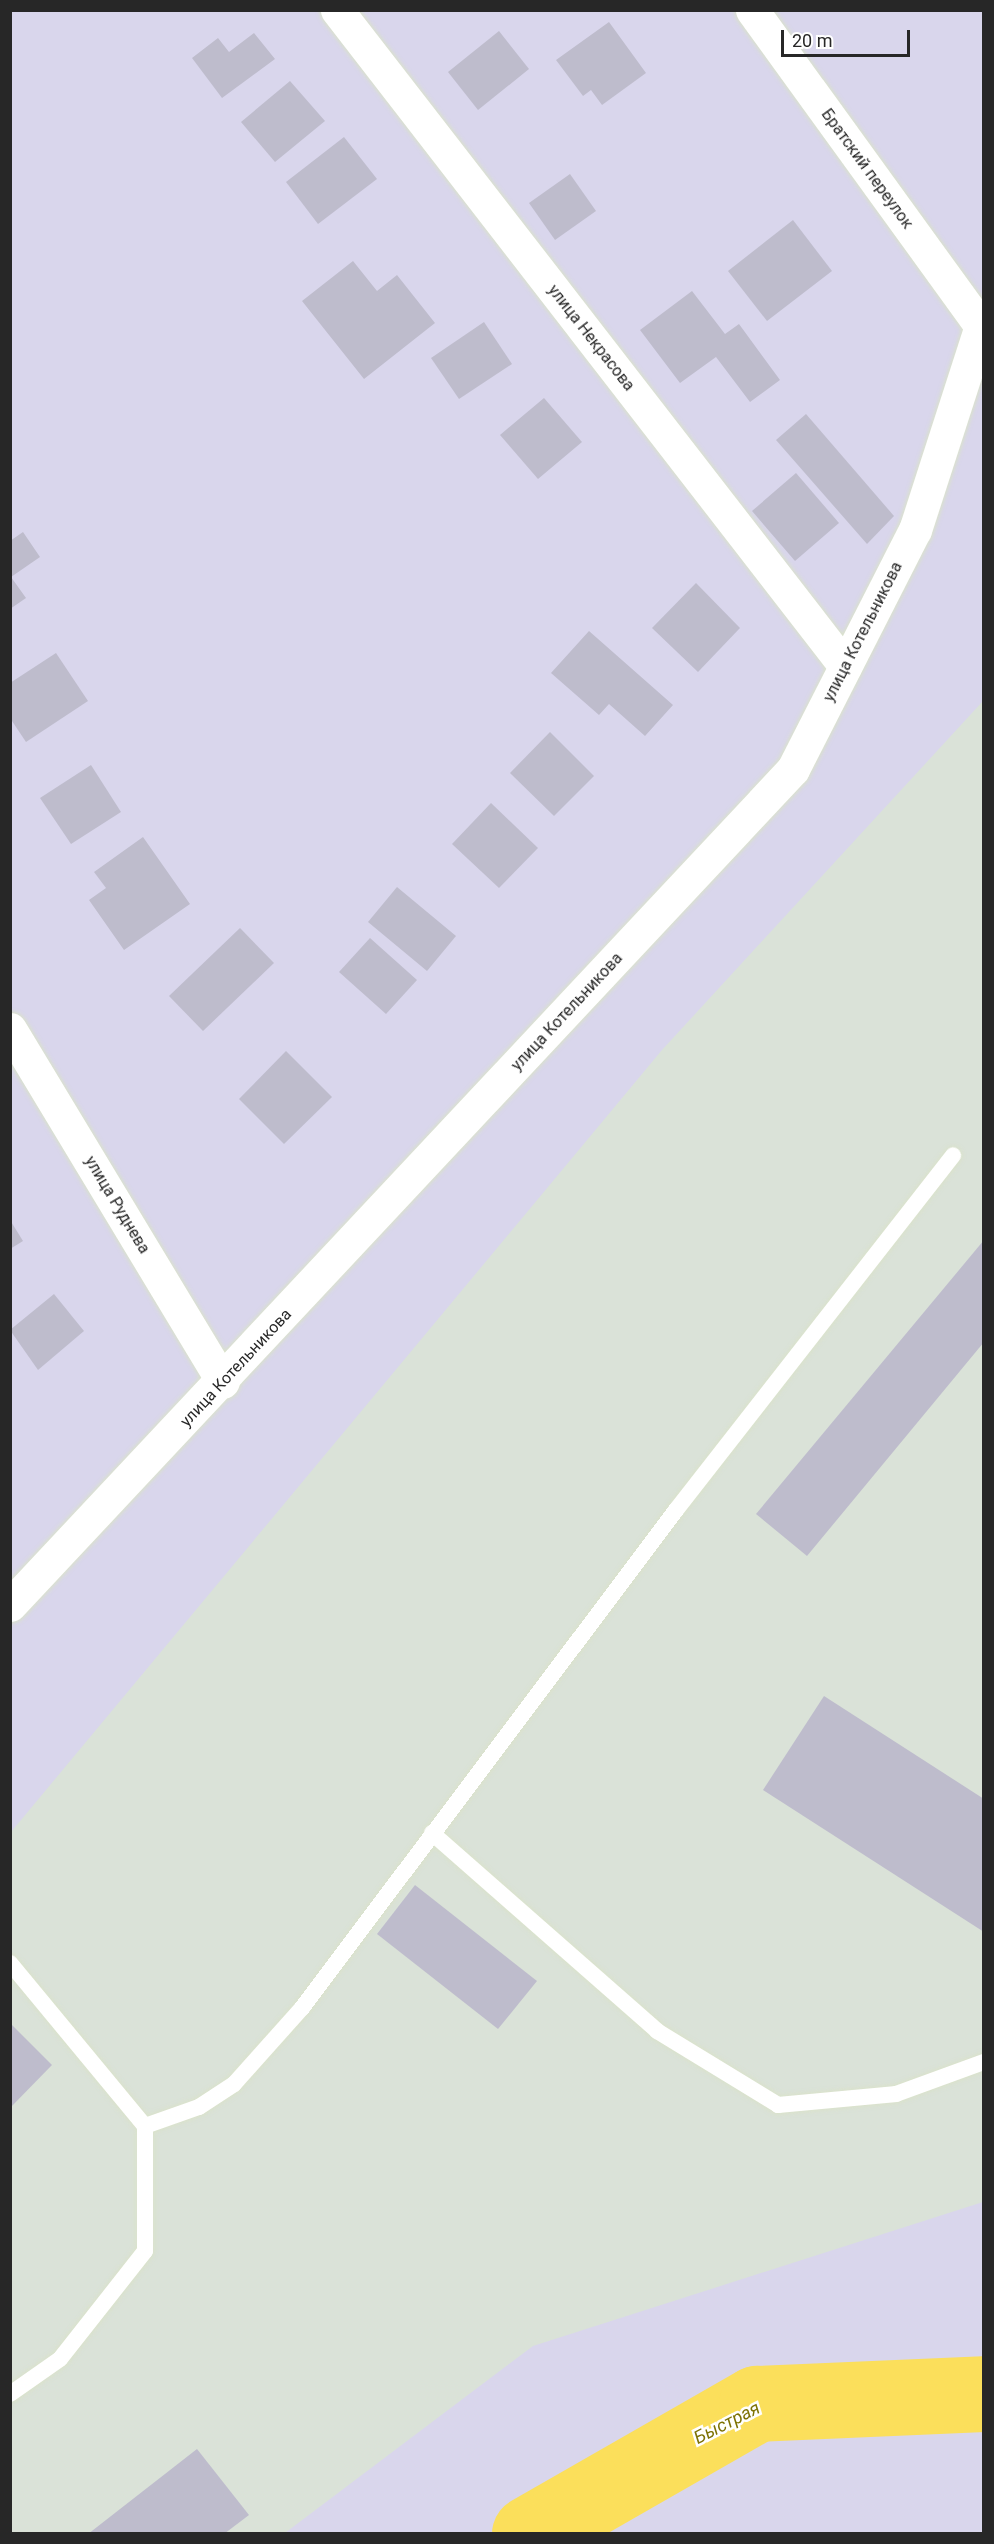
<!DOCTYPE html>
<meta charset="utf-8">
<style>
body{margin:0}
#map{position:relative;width:994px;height:2544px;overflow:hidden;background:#d9d6ec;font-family:Roboto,sans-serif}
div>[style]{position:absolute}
.industrial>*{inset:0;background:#dae2d8}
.river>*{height:76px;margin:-38px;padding:0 38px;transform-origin:38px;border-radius:38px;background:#fbdf5b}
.building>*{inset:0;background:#bebccc}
.roads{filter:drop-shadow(0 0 2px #dae2cb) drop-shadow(0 0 2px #dae2cb)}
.service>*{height:16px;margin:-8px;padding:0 8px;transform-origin:8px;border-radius:8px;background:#fff}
.minor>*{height:33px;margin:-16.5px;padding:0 16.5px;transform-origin:16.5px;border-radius:16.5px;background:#fff}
.tertiary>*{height:33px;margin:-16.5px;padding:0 16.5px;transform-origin:16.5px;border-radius:16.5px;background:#fff}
span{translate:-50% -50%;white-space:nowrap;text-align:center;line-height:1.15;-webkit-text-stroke:5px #fff;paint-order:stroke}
.street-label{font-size:16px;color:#272727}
.water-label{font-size:18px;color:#7d7204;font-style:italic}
.frame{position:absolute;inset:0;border:12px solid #272727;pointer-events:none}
.scale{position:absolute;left:781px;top:30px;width:129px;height:27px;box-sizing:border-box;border:3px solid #272727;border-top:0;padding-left:8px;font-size:18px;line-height:21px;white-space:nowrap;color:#272727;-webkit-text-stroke:4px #fff;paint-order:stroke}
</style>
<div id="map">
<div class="industrial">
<i style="clip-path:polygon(983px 701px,983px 2202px,533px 2346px,285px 2533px,11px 2534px,11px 1832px,662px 1050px)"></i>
</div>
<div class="river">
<i style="left:530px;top:2534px;width:262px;rotate:-29.8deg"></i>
<i style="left:757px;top:2404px;width:227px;rotate:-2.5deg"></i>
</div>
<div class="building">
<i style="clip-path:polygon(609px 22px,646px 73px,602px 105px,591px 90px,583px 96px,556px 60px)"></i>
<i style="clip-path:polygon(499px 31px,529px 69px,478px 110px,448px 72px)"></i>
<i style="clip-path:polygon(254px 33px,275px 59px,222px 98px,192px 58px,218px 38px,229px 52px)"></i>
<i style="clip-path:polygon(290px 81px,325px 121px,275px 162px,241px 122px)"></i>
<i style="clip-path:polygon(344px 137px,377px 179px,318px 224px,286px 182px)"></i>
<i style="clip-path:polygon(570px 174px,596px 211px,555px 240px,529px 203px)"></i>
<i style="clip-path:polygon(793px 220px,832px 271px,767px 321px,728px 271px)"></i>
<i style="clip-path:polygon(353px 261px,377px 291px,397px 275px,435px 323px,364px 379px,302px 301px)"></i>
<i style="clip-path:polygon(692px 291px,725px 334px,739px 324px,780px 380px,750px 402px,716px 357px,680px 383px,640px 330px)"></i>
<i style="clip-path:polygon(484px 322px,512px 364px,459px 399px,431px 358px)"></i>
<i style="clip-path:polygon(544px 398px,582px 442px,538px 479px,500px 435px)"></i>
<i style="clip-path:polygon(806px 414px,894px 516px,867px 544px,776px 440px)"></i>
<i style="clip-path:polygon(796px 473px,839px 523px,795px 561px,752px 511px)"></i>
<i style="clip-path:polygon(23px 532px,40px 557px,11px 577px,26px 598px,10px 609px,10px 541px)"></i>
<i style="clip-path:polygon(696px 583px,740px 628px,698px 672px,652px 628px)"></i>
<i style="clip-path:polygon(589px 631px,673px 705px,645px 736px,609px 704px,599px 715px,551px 673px)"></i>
<i style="clip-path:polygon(56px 653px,88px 701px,26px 742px,10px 718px,10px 683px)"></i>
<i style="clip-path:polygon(550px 732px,594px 776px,554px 816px,510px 773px)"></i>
<i style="clip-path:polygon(91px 765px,121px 812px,71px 844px,40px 798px)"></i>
<i style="clip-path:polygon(491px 803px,538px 848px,499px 888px,452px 844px)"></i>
<i style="clip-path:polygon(143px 837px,190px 904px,124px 950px,89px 900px,106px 888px,94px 872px)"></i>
<i style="clip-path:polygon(397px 887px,456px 936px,427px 971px,368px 922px)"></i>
<i style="clip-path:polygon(240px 928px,274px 963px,203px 1031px,169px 996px)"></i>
<i style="clip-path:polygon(370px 938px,417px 980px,386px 1014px,339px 972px)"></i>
<i style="clip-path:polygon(286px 1051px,332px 1097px,284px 1144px,239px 1099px)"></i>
<i style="clip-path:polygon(10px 1220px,23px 1241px,10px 1249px)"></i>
<i style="clip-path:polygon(984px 1240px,984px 1342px,807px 1556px,756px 1514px)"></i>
<i style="clip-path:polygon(54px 1294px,84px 1331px,38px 1370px,10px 1330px)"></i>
<i style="clip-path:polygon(824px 1696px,984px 1799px,984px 1932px,763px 1790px)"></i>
<i style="clip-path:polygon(415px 1885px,537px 1981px,498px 2029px,377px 1934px)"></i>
<i style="clip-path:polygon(10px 2023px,52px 2065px,10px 2108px)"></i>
<i style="clip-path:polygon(197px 2449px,249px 2515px,224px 2534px,88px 2534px)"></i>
</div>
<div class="roads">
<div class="service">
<i style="left:432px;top:1833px;width:300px;rotate:41.3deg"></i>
<i style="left:657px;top:2031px;width:142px;rotate:31.4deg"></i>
<i style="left:778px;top:2105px;width:119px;rotate:-5.3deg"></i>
<i style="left:896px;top:2094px;width:94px;rotate:-20deg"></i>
<i style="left:10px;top:1963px;width:212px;rotate:50.4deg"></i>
<i style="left:145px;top:2126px;width:125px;rotate:90deg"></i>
<i style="left:145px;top:2251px;width:137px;rotate:128.2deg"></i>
<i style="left:60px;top:2359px;width:61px;rotate:145deg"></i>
<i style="left:145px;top:2126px;width:57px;rotate:-19.4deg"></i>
<i style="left:199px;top:2107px;width:42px;rotate:-33.3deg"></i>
<i style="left:234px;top:2084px;width:102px;rotate:-48.2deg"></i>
<i style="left:302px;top:2008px;width:623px;rotate:-53.09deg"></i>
<i style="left:676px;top:1510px;width:450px;rotate:-52deg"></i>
</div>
<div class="minor">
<i style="left:337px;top:10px;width:830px;rotate:52.25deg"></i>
<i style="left:752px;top:10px;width:392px;rotate:54.1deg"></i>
</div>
<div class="tertiary">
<i style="left:10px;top:1029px;width:412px;rotate:58.9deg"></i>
<i style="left:10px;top:1605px;width:1145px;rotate:-46.87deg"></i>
<i style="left:793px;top:769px;width:268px;rotate:-63deg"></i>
<i style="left:915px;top:530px;width:225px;rotate:-72.1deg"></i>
</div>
</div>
<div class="street-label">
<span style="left:867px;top:169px;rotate:54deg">Братский переулок</span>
<span style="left:591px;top:338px;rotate:52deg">улица Некрасова</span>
<span style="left:863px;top:632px;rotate:-63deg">улица Котельникова</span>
<span style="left:567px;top:1012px;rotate:-47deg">улица Котельникова</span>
<span style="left:117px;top:1205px;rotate:59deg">улица Руднева</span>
<span style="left:236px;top:1368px;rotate:-47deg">улица Котельникова</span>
</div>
<div class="water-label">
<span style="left:727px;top:2423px;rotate:-27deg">Быстрая</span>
</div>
<div class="frame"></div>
<div class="scale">20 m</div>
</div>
